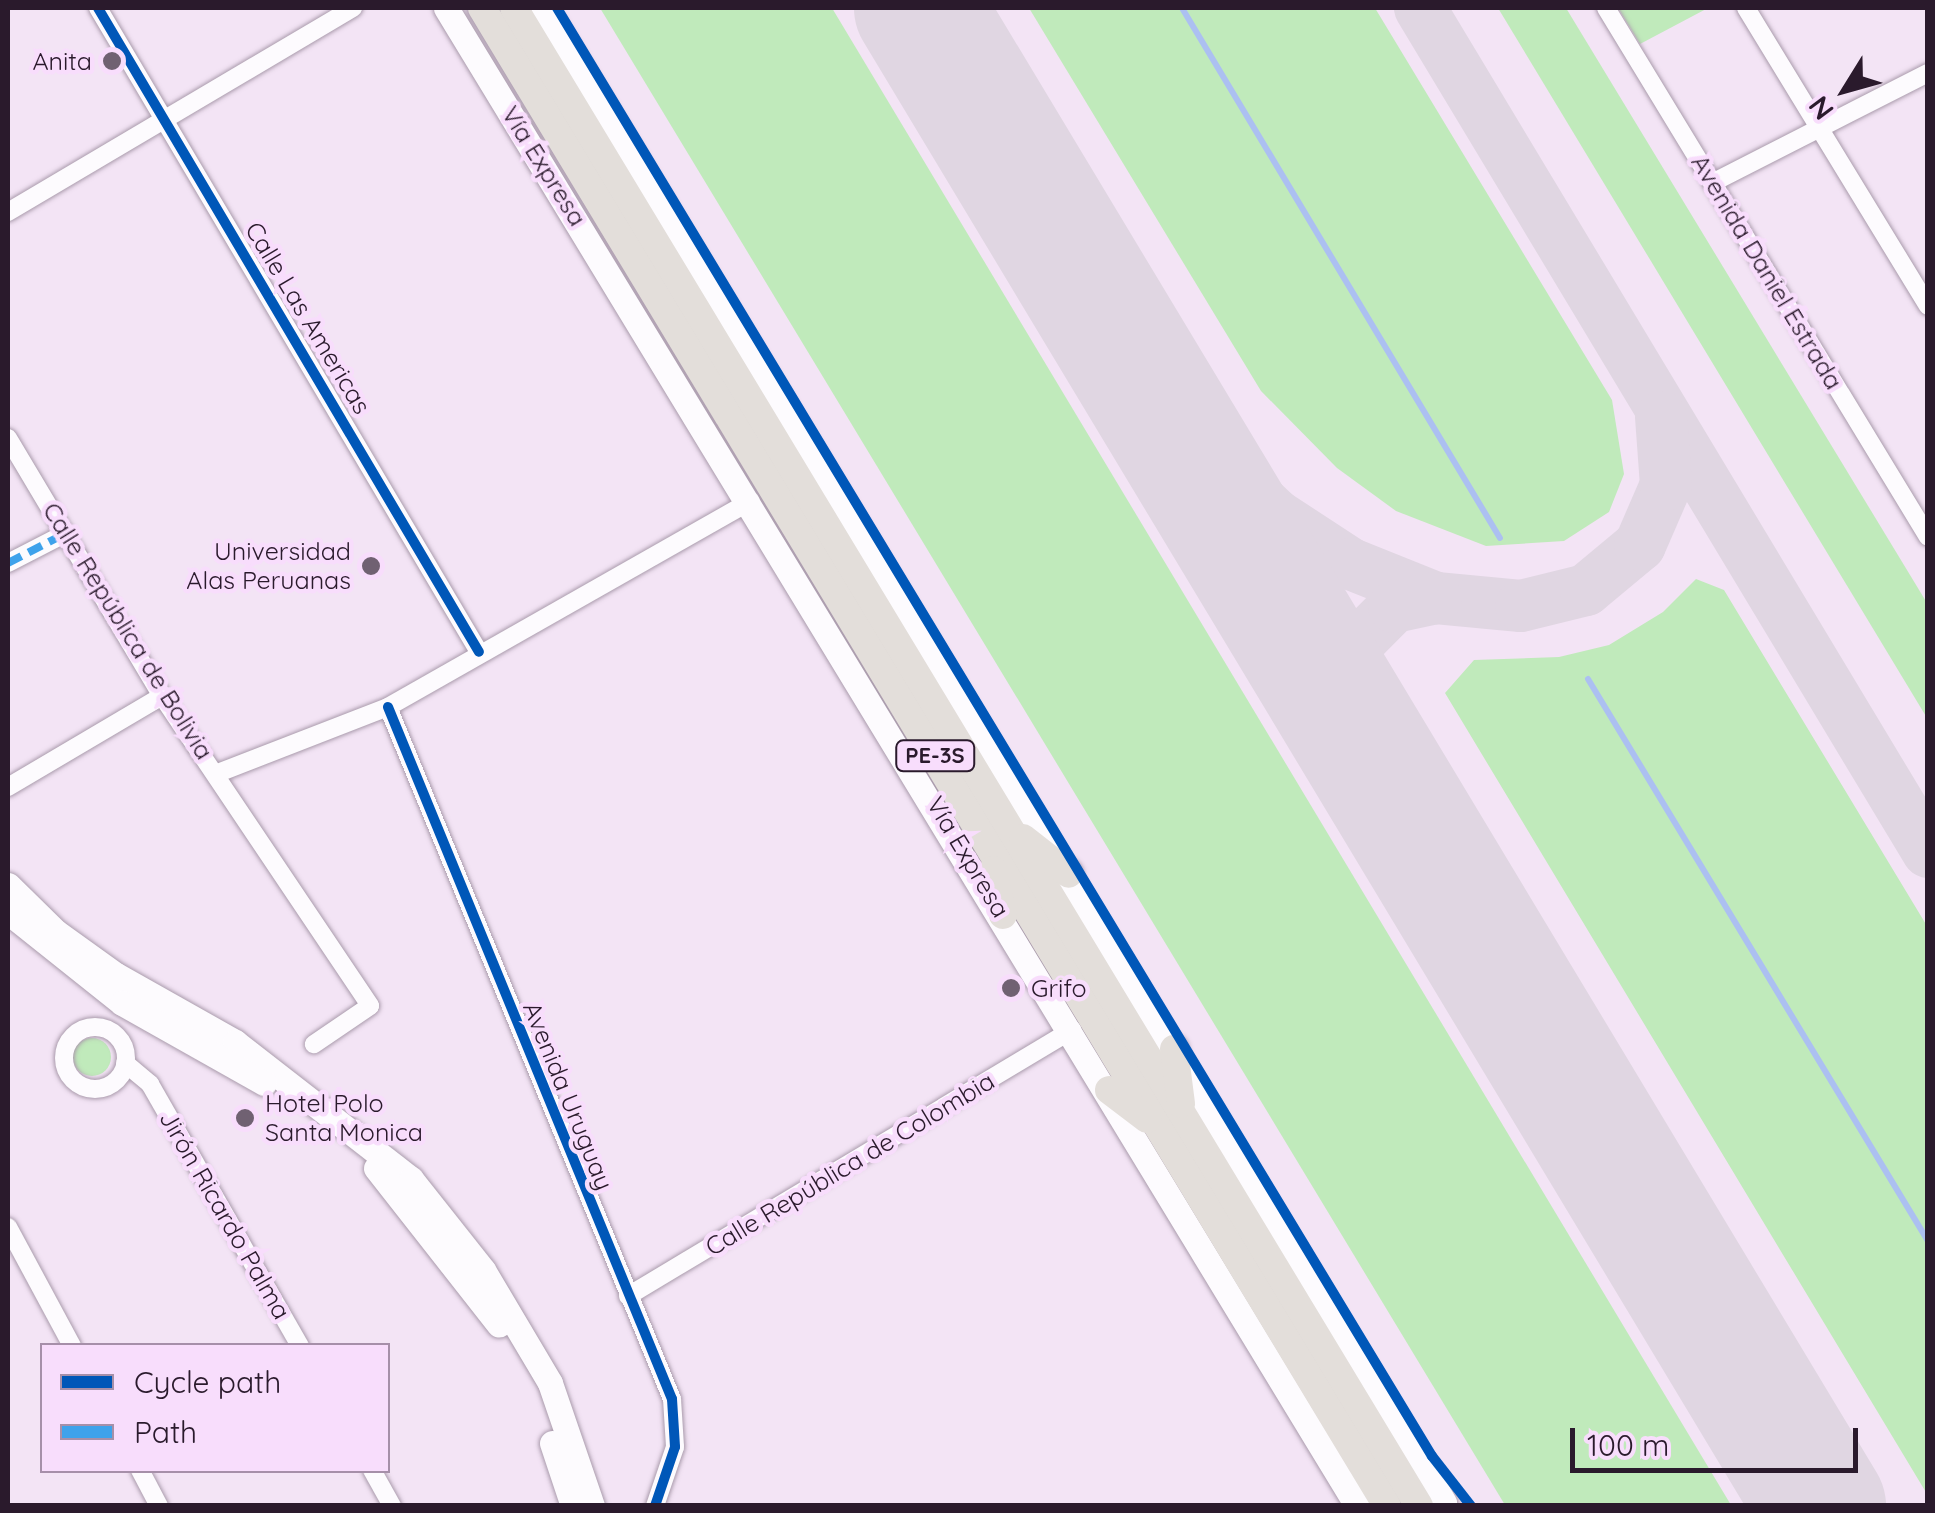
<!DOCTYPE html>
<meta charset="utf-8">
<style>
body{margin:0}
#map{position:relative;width:1935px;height:1513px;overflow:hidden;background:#f3e4f5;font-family:Quicksand,sans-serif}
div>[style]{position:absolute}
.green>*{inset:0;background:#c0eabb}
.round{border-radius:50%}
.stream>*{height:6px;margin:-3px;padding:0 3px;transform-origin:3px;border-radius:3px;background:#acc0f1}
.taxiway>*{height:52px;margin:-26px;padding:0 26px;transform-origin:26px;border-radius:26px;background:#e0d6e2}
.runway>*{height:130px;margin:-65px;padding:0 65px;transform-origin:65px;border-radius:65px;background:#e0d6e2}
.roads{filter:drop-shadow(0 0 2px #aa9bac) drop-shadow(0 0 2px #aa9bac)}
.minor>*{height:18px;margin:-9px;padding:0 9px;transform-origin:9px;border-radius:9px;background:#fdfbfe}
.minor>.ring{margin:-9px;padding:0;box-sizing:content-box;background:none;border:18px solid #fdfbfe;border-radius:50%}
.secondary>*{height:25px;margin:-12.5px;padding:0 12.5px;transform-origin:12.5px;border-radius:12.5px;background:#fdfbfe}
.primary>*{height:28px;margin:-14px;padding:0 14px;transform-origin:14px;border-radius:14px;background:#e3deda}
.quiet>*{height:8px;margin-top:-4px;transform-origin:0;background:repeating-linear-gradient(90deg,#3ea2eb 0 15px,transparent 0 23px)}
.cycleway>*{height:10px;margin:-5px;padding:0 5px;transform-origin:5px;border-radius:5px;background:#0057b8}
.dots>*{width:28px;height:28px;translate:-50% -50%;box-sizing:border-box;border:5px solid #f8ddfc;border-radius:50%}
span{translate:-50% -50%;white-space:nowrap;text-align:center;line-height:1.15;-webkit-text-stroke:9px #f8ddfc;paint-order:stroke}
.shield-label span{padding:2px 8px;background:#f8ddfc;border:2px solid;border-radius:8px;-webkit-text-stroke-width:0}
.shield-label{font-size:22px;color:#2a1a2c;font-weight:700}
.poi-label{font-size:25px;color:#2a1a2c}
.right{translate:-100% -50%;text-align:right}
.left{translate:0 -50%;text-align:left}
.street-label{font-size:25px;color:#2a1a2c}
.frame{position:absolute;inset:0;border:10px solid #2a1a2c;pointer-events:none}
.legend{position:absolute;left:40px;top:1343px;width:350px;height:130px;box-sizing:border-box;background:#f8ddfc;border:2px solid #a68fa9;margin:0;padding:12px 18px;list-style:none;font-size:30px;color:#2a1a2c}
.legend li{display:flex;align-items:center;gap:20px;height:50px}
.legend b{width:50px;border:2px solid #a68fa9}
.north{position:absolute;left:1795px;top:40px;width:100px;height:100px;-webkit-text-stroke:8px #f8ddfc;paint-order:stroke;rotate:233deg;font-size:28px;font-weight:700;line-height:40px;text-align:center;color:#2a1a2c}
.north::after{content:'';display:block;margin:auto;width:35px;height:45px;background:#2a1a2c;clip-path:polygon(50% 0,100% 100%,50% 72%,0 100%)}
.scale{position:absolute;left:1570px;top:1428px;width:288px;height:45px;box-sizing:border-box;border:5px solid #2a1a2c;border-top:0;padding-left:12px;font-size:30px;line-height:35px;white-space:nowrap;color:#2a1a2c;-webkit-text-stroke:8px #f8ddfc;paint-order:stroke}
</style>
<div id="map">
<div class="green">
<i style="clip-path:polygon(600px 8px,832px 8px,1731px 1505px,1505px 1505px)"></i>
<i style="clip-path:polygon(1029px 8px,1375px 8px,1612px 400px,1624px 474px,1609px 512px,1564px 541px,1486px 546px,1396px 511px,1337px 468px,1261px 391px)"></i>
<i style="clip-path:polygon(1498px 8px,1566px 8px,1927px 603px,1927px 718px)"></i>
<i style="clip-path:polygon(1618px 8px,1708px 8px,1640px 44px)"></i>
<i style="clip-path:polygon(1696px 579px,1724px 590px,1927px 926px,1927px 1494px,1445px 693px,1474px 660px,1559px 657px,1609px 645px,1663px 612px)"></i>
<i class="round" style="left:73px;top:1038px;width:38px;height:38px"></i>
</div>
<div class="stream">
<i style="left:1182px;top:8px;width:618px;rotate:59.04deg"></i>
<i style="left:1588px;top:679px;width:657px;rotate:58.83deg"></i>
</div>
<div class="taxiway">
<i style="left:1420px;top:8px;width:985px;rotate:58.96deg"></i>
<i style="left:1158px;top:404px;width:162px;rotate:43.2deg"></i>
<i style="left:1276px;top:515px;width:90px;rotate:33.2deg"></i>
<i style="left:1351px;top:564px;width:92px;rotate:21.8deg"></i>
<i style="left:1436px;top:598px;width:85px;rotate:5.4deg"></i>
<i style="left:1521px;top:606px;width:67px;rotate:-13.8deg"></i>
<i style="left:1586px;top:590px;width:70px;rotate:-39.8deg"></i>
<i style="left:1640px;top:545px;width:65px;rotate:-66.6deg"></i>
<i style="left:1666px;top:485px;width:68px;rotate:-94.2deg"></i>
<i style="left:1362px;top:743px;width:61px;rotate:-106.1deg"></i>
<i style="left:1345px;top:684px;width:38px;rotate:-76deg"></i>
<i style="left:1354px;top:647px;width:57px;rotate:-45deg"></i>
<i style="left:1394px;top:607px;width:43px;rotate:-12.1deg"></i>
</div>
<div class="runway">
<i style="left:919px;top:8px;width:1749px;rotate:58.95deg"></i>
</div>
<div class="roads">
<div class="minor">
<i style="left:98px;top:8px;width:748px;rotate:59.39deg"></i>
<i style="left:1606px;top:8px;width:619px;rotate:58.67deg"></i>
<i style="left:1746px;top:8px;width:349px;rotate:58.6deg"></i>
<i style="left:1712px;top:183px;width:242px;rotate:-27deg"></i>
<i style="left:8px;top:212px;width:401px;rotate:-30.6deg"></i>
<i style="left:8px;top:438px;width:300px;rotate:59.2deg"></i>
<i style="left:162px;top:696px;width:373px;rotate:56.1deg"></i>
<i style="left:370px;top:1006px;width:68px;rotate:145.8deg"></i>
<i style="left:8px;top:563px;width:65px;rotate:-27.3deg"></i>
<i style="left:388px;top:707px;width:748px;rotate:67.69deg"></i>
<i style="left:672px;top:1399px;width:48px;rotate:86.4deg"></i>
<i style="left:675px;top:1447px;width:62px;rotate:108.7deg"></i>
<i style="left:218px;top:773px;width:182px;rotate:-21.2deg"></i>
<i style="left:388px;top:707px;width:417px;rotate:-29.6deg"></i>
<i style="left:8px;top:787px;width:179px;rotate:-30.6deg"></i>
<i class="ring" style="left:64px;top:1027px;width:44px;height:44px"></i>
<i style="left:125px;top:1063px;width:33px;rotate:40deg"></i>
<i style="left:150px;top:1084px;width:302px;rotate:60.2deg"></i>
<i style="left:8px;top:1227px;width:135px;rotate:61.7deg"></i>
<i style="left:628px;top:1296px;width:518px;rotate:-30.93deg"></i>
<i style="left:140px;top:1470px;width:41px;rotate:62.2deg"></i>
<i style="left:372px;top:1470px;width:41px;rotate:60.9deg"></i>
</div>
<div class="secondary">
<i style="left:446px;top:8px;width:1753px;rotate:58.69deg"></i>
<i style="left:543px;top:8px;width:1745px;rotate:58.91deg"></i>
<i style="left:8px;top:885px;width:67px;rotate:44.4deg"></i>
<i style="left:56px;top:932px;width:74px;rotate:35.6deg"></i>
<i style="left:116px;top:975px;width:137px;rotate:29.4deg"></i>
<i style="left:235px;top:1042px;width:223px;rotate:37.9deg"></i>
<i style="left:411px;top:1179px;width:116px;rotate:51.6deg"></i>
<i style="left:483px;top:1270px;width:131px;rotate:59.3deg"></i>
<i style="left:550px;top:1383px;width:130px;rotate:71.1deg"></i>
<i style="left:8px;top:912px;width:146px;rotate:38.6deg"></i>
<i style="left:122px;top:1003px;width:163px;rotate:29.4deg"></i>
<i style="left:376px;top:1168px;width:199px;rotate:51.9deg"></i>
<i style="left:552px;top:1443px;width:66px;rotate:71.6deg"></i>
</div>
<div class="primary">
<i style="left:482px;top:8px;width:1750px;rotate:58.86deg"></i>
<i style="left:514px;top:8px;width:1750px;rotate:58.86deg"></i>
<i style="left:1023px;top:838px;width:58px;rotate:38deg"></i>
<i style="left:993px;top:870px;width:46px;rotate:77.5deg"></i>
<i style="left:1174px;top:1049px;width:55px;rotate:82.7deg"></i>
<i style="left:1109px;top:1090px;width:48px;rotate:37.3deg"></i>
</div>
</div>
<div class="quiet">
<i style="left:8px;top:563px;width:65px;rotate:-27.3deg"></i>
</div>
<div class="cycleway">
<i style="left:98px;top:8px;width:748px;rotate:59.39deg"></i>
<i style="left:557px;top:8px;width:1692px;rotate:58.86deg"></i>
<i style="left:1432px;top:1456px;width:63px;rotate:52deg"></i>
<i style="left:388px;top:707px;width:748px;rotate:67.69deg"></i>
<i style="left:672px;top:1399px;width:48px;rotate:86.4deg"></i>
<i style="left:675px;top:1447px;width:62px;rotate:108.7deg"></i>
</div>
<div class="dots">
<i style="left:112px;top:61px;background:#706172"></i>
<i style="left:371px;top:566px;background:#706172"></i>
<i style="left:1011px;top:988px;background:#706172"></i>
<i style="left:245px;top:1118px;background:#706172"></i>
</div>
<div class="shield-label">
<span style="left:935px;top:756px">PE-3S</span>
</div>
<div class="poi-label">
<span class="right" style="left:92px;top:61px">Anita</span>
<span class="right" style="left:351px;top:566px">Universidad<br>Alas Peruanas</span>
<span class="left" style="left:1031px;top:988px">Grifo</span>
<span class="left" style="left:265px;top:1118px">Hotel Polo<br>Santa Monica</span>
</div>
<div class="street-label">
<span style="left:544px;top:166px;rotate:58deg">Vía Expresa</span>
<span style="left:1767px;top:272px;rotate:59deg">Avenida Daniel Estrada</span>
<span style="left:308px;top:318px;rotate:59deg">Calle Las Americas</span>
<span style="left:128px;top:631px;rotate:58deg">Calle República de Bolivia</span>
<span style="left:968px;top:857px;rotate:59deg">Vía Expresa</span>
<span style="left:568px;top:1096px;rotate:68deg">Avenida Uruguay</span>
<span style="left:850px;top:1164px;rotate:-31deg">Calle República de Colombia</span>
<span style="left:225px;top:1215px;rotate:60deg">Jirón Ricardo Palma</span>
</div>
<div class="frame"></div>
<ul class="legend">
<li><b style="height:12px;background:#0057b8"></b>Cycle path</li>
<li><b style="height:12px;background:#3ea2eb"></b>Path</li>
</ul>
<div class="north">N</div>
<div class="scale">100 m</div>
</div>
